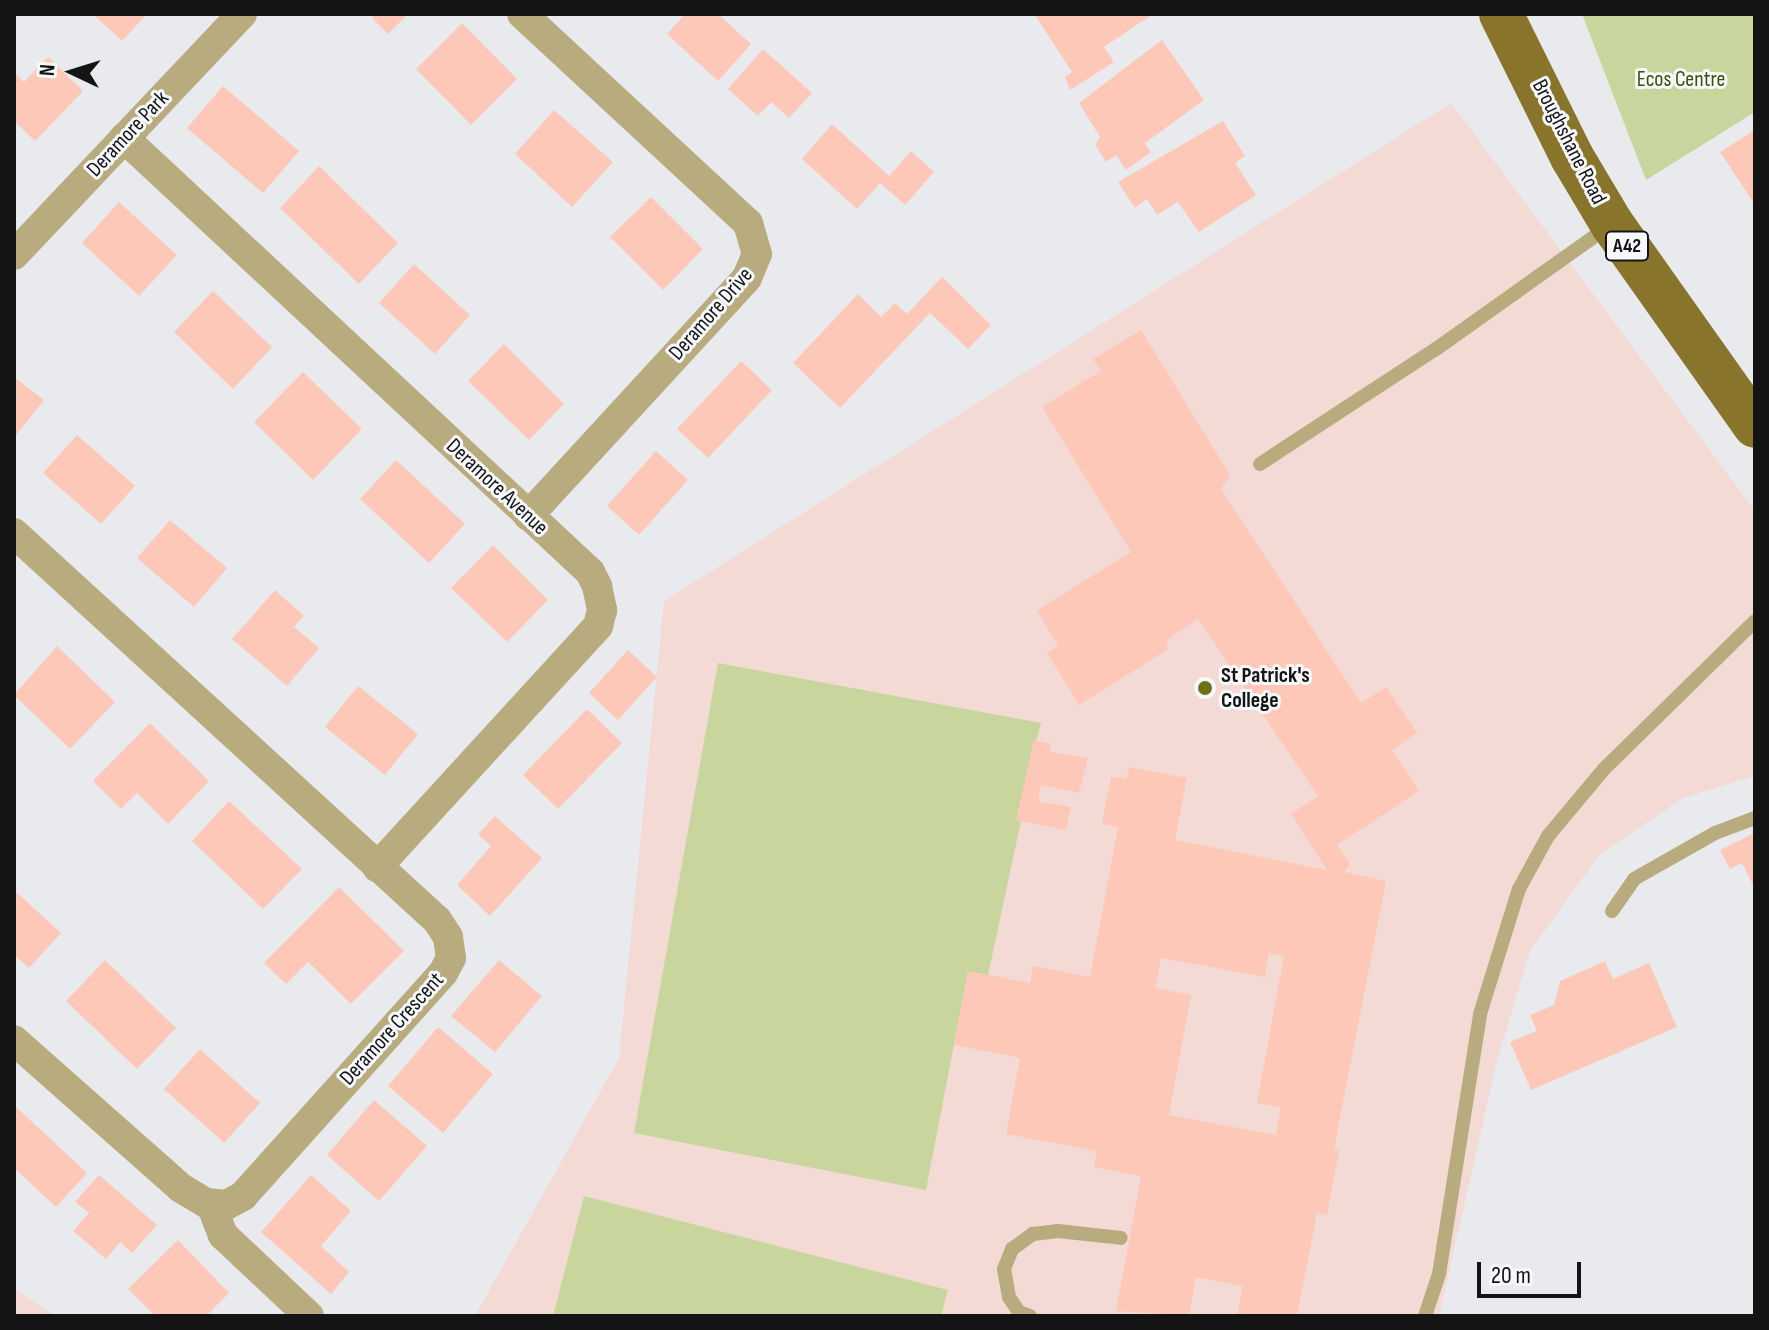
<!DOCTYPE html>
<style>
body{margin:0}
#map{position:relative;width:1769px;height:1330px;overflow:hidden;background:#e9eaee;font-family:"Sofia Sans Condensed",sans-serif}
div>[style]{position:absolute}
.education>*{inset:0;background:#f4dad4}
.green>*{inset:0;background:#c8d69e}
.building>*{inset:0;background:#fdc8b7}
.service>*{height:14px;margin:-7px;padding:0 7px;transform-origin:7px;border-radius:7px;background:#b8ab7d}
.minor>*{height:30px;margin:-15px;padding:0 15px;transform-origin:15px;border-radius:15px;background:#b8ab7d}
.primary>*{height:44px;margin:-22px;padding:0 22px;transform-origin:22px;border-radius:22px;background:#88752b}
.dots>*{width:22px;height:22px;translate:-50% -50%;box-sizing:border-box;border:4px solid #f7f8fb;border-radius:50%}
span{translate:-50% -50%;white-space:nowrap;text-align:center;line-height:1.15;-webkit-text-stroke:6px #f7f8fb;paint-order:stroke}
.shield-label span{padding:2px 6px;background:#f7f8fb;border:2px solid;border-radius:6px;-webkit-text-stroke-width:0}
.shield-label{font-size:20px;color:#141415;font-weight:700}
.park-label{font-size:22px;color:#414d08}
.street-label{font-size:22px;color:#141415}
.poi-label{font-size:22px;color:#141415;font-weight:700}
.left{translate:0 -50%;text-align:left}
.frame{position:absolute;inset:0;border:16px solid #141415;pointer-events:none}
.north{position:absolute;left:32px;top:32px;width:80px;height:80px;-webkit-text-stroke:6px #f7f8fb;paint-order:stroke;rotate:274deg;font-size:22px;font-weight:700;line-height:32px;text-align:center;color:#141415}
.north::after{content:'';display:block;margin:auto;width:28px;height:36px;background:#141415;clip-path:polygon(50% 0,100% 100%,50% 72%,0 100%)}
.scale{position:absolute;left:1477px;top:1262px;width:104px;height:36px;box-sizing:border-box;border:4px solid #141415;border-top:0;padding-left:10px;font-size:24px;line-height:28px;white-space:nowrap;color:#141415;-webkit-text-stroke:6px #f7f8fb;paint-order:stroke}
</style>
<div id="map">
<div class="education">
<i style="clip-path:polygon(1451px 103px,1755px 511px,1755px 776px,1683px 798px,1600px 854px,1530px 951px,1497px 1061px,1439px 1316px,475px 1316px,619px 1058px,664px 601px)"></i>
<i style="clip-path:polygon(14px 1289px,55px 1316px,14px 1316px)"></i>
</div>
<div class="green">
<i style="clip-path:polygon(1582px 14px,1755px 14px,1755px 112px,1646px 180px)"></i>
<i style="clip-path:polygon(718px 663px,1041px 723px,1016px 819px,1021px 821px,988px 975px,968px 972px,926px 1190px,634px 1133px)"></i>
<i style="clip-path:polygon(584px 1196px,948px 1290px,941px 1316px,553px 1316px)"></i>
</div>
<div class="building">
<i style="clip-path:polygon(93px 14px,147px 14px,122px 41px)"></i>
<i style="clip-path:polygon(376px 14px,408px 14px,388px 34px,372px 18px)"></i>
<i style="clip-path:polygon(685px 14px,718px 14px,751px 44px,718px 81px,667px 34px)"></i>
<i style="clip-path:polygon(1153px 14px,1104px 47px,1114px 62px,1070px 90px,1065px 77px,1072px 72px,1035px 15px)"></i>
<i style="clip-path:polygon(462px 23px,517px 79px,471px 125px,416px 69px)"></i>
<i style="clip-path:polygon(1162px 40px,1204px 100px,1145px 143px,1151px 152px,1126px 170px,1116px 155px,1106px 162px,1095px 145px,1100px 137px,1079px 103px)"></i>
<i style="clip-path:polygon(763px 49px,812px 93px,789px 118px,771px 102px,758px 116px,728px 89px)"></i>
<i style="clip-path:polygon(48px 57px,83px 91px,35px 141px,14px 121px,14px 72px,24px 82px)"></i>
<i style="clip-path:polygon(223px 86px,299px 151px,263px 193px,187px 128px)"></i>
<i style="clip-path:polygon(554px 110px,613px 162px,572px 207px,515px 154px)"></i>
<i style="clip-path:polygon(1223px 121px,1245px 156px,1235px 163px,1256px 195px,1199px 232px,1178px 202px,1157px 215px,1147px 199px,1135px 208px,1118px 182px)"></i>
<i style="clip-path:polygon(832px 124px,889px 176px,911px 151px,934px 172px,905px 205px,880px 183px,857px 209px,802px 159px)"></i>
<i style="clip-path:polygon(1755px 130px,1755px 205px,1720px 152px)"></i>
<i style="clip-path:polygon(319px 166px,398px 243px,359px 284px,280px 208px)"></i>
<i style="clip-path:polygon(651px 197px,703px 249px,663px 290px,610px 237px)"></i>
<i style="clip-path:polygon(119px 202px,177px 255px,139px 296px,82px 243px)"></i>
<i style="clip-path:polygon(414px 264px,470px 315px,435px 354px,379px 303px)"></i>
<i style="clip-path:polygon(942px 277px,991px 325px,968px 349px,930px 313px,840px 408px,793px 363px,858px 294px,881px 317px,895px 303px,907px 314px)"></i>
<i style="clip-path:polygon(213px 291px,272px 347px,233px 389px,174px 332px)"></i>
<i style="clip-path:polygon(evenodd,1141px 330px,1230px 475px,1221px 489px,1361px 703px,1386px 687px,1417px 733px,1392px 750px,1419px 791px,1337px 845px,1350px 864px,1344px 872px,1386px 881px,1334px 1149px,1339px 1150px,1327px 1215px,1317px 1213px,1297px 1316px,1237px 1316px,1243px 1286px,1196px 1277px,1189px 1316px,1116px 1311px,1141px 1176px,1094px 1167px,1097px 1151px,1006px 1134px,1020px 1058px,954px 1045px,968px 971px,1030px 983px,1033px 966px,1090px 977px,1118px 827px,1102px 824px,1111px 777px,1126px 779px,1129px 767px,1187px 778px,1175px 840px,1327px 870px,1291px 814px,1318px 796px,1198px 619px,1168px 639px,1167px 650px,1079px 705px,1047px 653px,1058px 646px,1037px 610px,1131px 552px,1042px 407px,1101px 371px,1093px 359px,1141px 330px,1269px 953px,1284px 956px,1257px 1103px,1281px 1107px,1276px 1135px,1169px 1115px,1191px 995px,1155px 988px,1161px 958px,1265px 977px,1269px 953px)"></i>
<i style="clip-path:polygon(504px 344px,564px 404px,529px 440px,468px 381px)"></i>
<i style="clip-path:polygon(741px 361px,772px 390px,708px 458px,677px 429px)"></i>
<i style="clip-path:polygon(303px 372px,362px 429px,313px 480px,254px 422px)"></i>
<i style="clip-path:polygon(14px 377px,44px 400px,14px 438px)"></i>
<i style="clip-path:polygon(77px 435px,135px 486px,101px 524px,43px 473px)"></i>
<i style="clip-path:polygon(656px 451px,688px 480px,639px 535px,607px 506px)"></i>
<i style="clip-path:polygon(396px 460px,465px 524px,429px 563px,360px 499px)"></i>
<i style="clip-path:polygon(170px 520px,227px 568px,194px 607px,137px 558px)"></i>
<i style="clip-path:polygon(493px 545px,548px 600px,507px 642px,451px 588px)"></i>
<i style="clip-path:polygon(275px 590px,304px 616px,294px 627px,319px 648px,287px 686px,232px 639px)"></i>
<i style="clip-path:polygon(57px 646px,115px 702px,70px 749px,14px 695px)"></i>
<i style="clip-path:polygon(628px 650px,657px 677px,618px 720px,589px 693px)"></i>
<i style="clip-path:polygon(358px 686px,418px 734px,385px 775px,325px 727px)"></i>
<i style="clip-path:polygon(587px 709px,622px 743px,558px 809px,523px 775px)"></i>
<i style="clip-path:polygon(150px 723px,209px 781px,168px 824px,137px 793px,121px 809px,93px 781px)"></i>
<i style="clip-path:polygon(1034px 740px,1051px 744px,1049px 752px,1088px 758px,1079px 793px,1041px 785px,1038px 801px,1071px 807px,1066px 830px,1016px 820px)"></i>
<i style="clip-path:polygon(229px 801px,302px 869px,263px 909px,192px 841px)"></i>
<i style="clip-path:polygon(495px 816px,542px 858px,490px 916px,457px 885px,491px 846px,478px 834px)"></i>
<i style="clip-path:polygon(1755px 833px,1755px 889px,1742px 863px,1730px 869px,1720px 850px)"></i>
<i style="clip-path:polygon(339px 887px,404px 951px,351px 1004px,308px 962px,286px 984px,264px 963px)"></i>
<i style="clip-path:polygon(14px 890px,61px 933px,29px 968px,14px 955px)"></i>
<i style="clip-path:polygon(105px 960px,176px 1028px,137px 1069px,66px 1001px)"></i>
<i style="clip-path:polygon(499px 960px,542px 996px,495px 1052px,451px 1016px)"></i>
<i style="clip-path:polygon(1605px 961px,1613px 979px,1649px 963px,1677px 1027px,1531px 1090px,1510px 1042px,1537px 1031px,1530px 1015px,1554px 1005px,1560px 981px)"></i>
<i style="clip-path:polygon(438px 1027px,493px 1074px,443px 1133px,388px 1086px)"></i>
<i style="clip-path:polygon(200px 1049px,260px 1103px,224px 1143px,164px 1089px)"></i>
<i style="clip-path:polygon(374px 1100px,427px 1146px,379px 1201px,327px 1155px)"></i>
<i style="clip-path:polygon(14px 1105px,87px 1173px,56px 1207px,14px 1168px)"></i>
<i style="clip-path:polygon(99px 1175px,157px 1225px,132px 1253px,120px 1242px,106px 1259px,73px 1231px,89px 1213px,75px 1202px)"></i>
<i style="clip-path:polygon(311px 1175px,351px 1211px,321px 1246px,349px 1272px,331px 1294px,261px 1232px)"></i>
<i style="clip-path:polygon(178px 1240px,229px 1293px,206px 1316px,155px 1316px,128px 1289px)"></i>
</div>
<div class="service">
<i style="left:1260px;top:464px;width:210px;rotate:-33.2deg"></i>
<i style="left:1436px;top:349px;width:212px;rotate:-35.4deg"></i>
<i style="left:1612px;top:911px;width:39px;rotate:-55deg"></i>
<i style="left:1634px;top:879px;width:93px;rotate:-29.6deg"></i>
<i style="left:1715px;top:833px;width:43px;rotate:-20.6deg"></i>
<i style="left:1030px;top:1316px;width:12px;rotate:-160deg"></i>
<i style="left:1019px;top:1312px;width:18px;rotate:-124deg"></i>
<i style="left:1009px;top:1297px;width:28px;rotate:-100deg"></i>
<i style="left:1004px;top:1269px;width:22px;rotate:-68deg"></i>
<i style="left:1012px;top:1249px;width:26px;rotate:-36deg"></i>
<i style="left:1033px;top:1234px;width:25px;rotate:-7deg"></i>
<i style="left:1058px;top:1231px;width:63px;rotate:6.3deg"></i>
<i style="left:1425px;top:1316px;width:44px;rotate:-71.6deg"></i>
<i style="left:1439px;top:1274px;width:263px;rotate:-81deg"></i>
<i style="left:1480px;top:1014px;width:131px;rotate:-72.7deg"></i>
<i style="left:1519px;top:889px;width:60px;rotate:-61.3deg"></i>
<i style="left:1548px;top:836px;width:87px;rotate:-50.1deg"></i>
<i style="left:1604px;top:769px;width:211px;rotate:-44.4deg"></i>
</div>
<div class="minor">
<i style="left:522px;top:14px;width:308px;rotate:42.8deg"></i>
<i style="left:748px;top:223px;width:32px;rotate:74deg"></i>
<i style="left:757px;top:254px;width:26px;rotate:113deg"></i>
<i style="left:747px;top:278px;width:323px;rotate:132.6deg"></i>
<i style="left:124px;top:138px;width:637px;rotate:42.96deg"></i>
<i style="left:590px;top:572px;width:16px;rotate:63deg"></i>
<i style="left:597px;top:586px;width:25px;rotate:78deg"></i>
<i style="left:602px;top:610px;width:16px;rotate:104deg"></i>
<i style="left:598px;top:626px;width:327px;rotate:132.5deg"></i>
<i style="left:14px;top:255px;width:332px;rotate:-46.6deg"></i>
<i style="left:14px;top:533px;width:573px;rotate:42.46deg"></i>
<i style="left:437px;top:920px;width:20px;rotate:57deg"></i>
<i style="left:448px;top:937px;width:21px;rotate:82deg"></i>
<i style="left:451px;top:958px;width:17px;rotate:118deg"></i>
<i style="left:443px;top:973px;width:300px;rotate:131.9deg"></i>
<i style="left:243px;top:1196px;width:19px;rotate:152deg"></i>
<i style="left:226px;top:1205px;width:20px;rotate:-174deg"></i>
<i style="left:206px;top:1203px;width:29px;rotate:-149deg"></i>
<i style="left:181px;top:1188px;width:223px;rotate:-138.5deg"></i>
<i style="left:211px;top:1204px;width:33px;rotate:69deg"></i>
<i style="left:223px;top:1235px;width:118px;rotate:43.3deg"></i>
</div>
<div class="primary">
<i style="left:1501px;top:14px;width:160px;rotate:63.6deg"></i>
<i style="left:1572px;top:157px;width:78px;rotate:59.2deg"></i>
<i style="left:1612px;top:224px;width:247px;rotate:54.7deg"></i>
</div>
<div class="dots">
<i style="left:1205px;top:688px;background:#6f7116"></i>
</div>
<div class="shield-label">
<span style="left:1627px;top:246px">A42</span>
</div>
<div class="park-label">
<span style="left:1681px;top:80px">Ecos Centre</span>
</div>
<div class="street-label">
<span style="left:128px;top:134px;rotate:-47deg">Deramore Park</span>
<span style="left:1569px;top:142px;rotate:63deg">Broughshane Road</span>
<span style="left:711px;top:314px;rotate:-49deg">Deramore Drive</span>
<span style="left:497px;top:487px;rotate:43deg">Deramore Avenue</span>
<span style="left:392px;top:1029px;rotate:-48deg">Deramore Crescent</span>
</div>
<div class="poi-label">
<span class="left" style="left:1221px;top:688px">St Patrick's<br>College</span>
</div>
<div class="frame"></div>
<div class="north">N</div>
<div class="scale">20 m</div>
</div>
